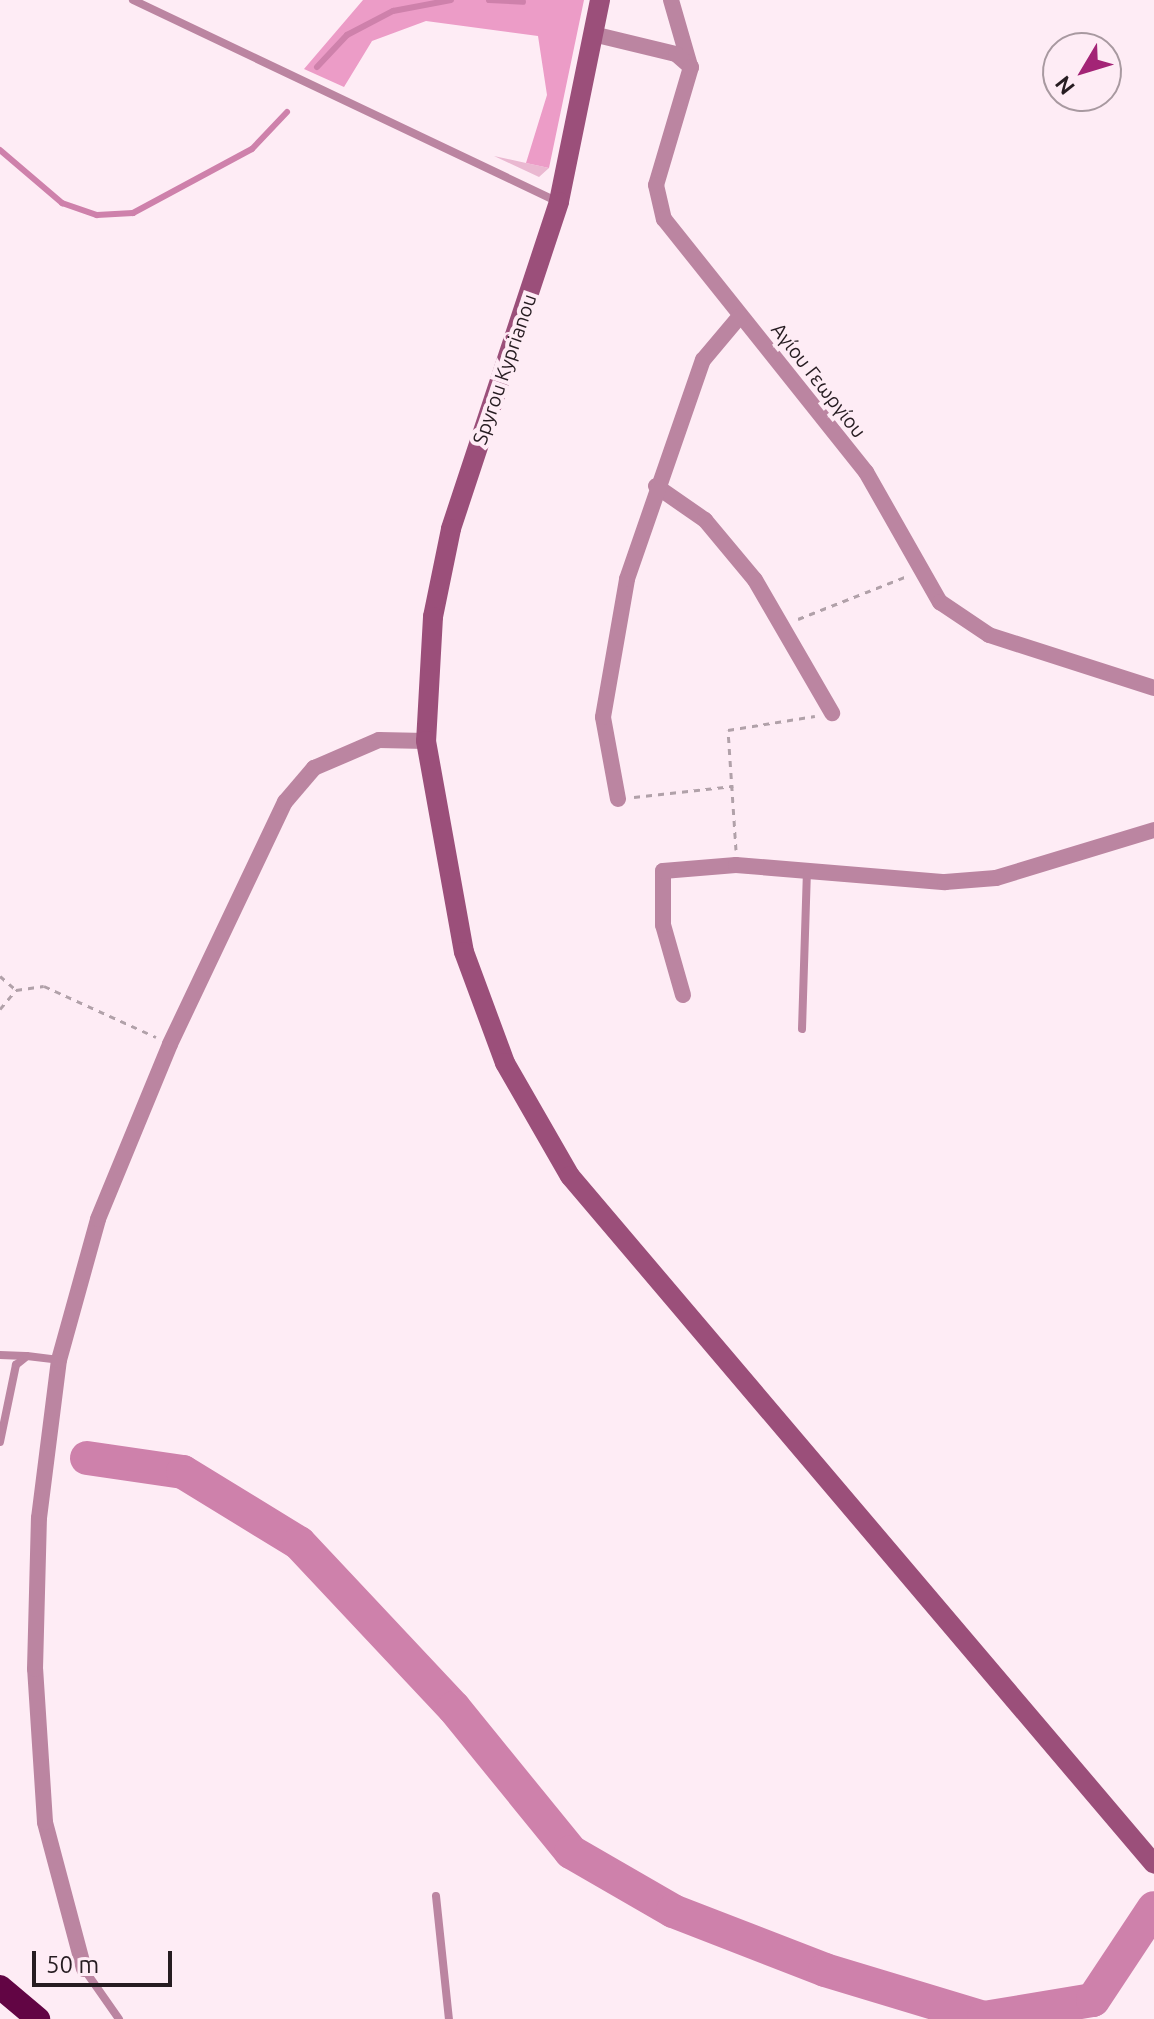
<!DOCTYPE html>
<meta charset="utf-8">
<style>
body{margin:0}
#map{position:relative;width:1154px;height:2019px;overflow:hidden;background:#feecf5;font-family:Ubuntu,sans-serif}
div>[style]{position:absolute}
.green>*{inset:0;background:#eab8d1}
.forest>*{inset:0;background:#ec9cc7}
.stream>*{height:6px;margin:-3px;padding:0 3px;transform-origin:3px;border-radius:3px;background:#ce81ab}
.river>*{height:34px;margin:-17px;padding:0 17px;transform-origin:17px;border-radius:17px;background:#ce81ab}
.path>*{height:3px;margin-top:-1.5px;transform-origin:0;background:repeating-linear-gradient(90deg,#b1a1a9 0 6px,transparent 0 12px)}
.lane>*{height:8px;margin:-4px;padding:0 4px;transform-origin:4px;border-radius:4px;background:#bb85a1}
.street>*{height:16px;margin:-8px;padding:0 8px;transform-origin:8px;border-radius:8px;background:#bb85a1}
.secondary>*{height:20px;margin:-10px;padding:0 10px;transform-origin:10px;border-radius:10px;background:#9b4f7a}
.highway>*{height:24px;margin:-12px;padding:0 12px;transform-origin:12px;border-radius:12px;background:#620544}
span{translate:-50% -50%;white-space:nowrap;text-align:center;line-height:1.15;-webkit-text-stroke:8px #feecf5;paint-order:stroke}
.street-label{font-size:20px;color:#261c21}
.north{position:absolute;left:1042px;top:32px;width:80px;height:80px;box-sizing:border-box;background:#feecf5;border:2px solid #a899a0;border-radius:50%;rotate:232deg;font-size:22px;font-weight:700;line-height:32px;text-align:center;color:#261c21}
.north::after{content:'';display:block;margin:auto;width:28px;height:36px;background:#a32476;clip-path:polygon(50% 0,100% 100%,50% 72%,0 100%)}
.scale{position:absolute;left:32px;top:1951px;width:140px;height:36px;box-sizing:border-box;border:4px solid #261c21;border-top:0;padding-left:10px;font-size:24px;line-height:28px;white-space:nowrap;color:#261c21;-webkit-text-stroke:6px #feecf5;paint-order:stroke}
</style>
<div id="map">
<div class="green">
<i style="clip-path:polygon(494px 156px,526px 163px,549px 168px,539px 177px)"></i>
</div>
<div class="forest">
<i style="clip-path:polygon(363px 0,584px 0,549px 168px,526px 163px,547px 95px,538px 36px,426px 21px,372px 41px,344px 87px,304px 69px)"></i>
</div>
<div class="stream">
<i style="left:489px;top:0;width:34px;rotate:3deg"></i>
<i style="left:317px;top:67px;width:44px;rotate:-46.8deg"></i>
<i style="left:347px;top:35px;width:52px;rotate:-27.6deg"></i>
<i style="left:393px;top:11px;width:59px;rotate:-10.7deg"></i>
<i style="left:0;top:150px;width:82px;rotate:40.5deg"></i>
<i style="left:62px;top:203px;width:37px;rotate:19deg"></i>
<i style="left:97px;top:215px;width:36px;rotate:-3deg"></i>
<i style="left:133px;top:213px;width:135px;rotate:-28.3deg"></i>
<i style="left:252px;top:149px;width:51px;rotate:-46.6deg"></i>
</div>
<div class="river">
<i style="left:87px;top:1458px;width:97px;rotate:8.3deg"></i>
<i style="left:183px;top:1472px;width:136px;rotate:31.5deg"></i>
<i style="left:299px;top:1543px;width:226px;rotate:46.8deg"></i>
<i style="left:454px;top:1708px;width:186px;rotate:50.9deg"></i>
<i style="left:571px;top:1852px;width:118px;rotate:30deg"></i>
<i style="left:673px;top:1911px;width:163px;rotate:21.2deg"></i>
<i style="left:825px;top:1970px;width:166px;rotate:16.8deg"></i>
<i style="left:984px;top:2018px;width:110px;rotate:-9.4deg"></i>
<i style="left:1093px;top:2000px;width:110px;rotate:-56.5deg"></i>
</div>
<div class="path">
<i style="left:798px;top:619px;width:117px;rotate:-21.5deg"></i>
<i style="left:634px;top:797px;width:100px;rotate:-6.3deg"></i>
<i style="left:736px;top:850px;width:120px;rotate:-93.8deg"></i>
<i style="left:728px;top:730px;width:88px;rotate:-9.1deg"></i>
<i style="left:0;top:976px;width:20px;rotate:41deg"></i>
<i style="left:0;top:1009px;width:25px;rotate:-50deg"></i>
<i style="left:16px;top:990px;width:28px;rotate:-8deg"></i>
<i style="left:44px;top:986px;width:123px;rotate:24.5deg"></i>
</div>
<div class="lane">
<i style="left:133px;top:0;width:471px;rotate:25.4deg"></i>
<i style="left:802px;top:1029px;width:160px;rotate:-88.2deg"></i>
<i style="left:0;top:1355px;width:26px;rotate:2deg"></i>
<i style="left:0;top:1442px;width:79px;rotate:-78.3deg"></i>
<i style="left:16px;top:1365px;width:14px;rotate:-39deg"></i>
<i style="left:27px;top:1356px;width:32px;rotate:7deg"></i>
<i style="left:436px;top:1896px;width:124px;rotate:84deg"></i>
<i style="left:84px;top:1969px;width:61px;rotate:55deg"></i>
</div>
<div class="street">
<i style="left:671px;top:0;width:69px;rotate:73.9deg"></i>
<i style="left:597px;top:35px;width:81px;rotate:13.5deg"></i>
<i style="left:676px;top:54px;width:20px;rotate:41deg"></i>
<i style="left:691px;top:67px;width:123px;rotate:106.5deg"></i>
<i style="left:656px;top:185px;width:35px;rotate:77deg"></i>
<i style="left:664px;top:219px;width:324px;rotate:51.4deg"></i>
<i style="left:866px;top:472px;width:150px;rotate:60.4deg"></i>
<i style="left:940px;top:602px;width:59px;rotate:34deg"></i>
<i style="left:989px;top:635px;width:173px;rotate:17.8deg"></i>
<i style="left:656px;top:486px;width:60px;rotate:34.8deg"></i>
<i style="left:705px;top:520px;width:78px;rotate:50.2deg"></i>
<i style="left:755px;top:580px;width:154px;rotate:59.9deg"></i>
<i style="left:618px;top:799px;width:83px;rotate:-100.4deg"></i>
<i style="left:603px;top:717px;width:140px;rotate:-80.1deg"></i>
<i style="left:627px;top:579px;width:232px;rotate:-70.9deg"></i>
<i style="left:703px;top:360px;width:57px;rotate:-49.9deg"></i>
<i style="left:683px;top:995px;width:73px;rotate:-105.9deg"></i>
<i style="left:663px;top:925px;width:54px;rotate:-90deg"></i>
<i style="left:663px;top:871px;width:73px;rotate:-4.7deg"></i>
<i style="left:736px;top:865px;width:210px;rotate:4.7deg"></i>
<i style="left:945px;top:882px;width:51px;rotate:-4.5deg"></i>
<i style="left:996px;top:878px;width:165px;rotate:-16.9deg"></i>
<i style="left:84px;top:1969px;width:152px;rotate:-104.9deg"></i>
<i style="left:45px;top:1822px;width:153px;rotate:-93.7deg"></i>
<i style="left:35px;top:1669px;width:151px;rotate:-88.5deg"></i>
<i style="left:39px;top:1518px;width:159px;rotate:-82.8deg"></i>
<i style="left:59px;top:1360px;width:146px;rotate:-74.5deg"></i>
<i style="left:98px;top:1219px;width:189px;rotate:-67.6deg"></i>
<i style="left:170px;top:1044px;width:268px;rotate:-64.6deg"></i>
<i style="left:285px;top:802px;width:45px;rotate:-49.5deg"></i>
<i style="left:314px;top:768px;width:71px;rotate:-23.3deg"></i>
<i style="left:379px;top:740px;width:47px;rotate:1.2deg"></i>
</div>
<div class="secondary">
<i style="left:600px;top:0;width:206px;rotate:101.5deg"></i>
<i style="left:559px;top:202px;width:344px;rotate:108.3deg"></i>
<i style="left:451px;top:529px;width:90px;rotate:101.6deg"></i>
<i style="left:433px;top:617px;width:124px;rotate:93.2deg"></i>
<i style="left:426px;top:741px;width:214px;rotate:79.8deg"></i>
<i style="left:464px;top:952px;width:118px;rotate:69.7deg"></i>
<i style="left:505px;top:1063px;width:130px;rotate:60.1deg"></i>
<i style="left:570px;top:1176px;width:902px;rotate:49.67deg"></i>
</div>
<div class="highway">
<i style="left:0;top:1987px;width:50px;rotate:40.1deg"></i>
</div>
<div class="street-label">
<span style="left:504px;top:369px;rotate:-71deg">Spyrou Kyprianou</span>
<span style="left:819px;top:380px;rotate:52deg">Αγίου Γεωργίου</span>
</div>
<div class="north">N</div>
<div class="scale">50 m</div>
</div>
